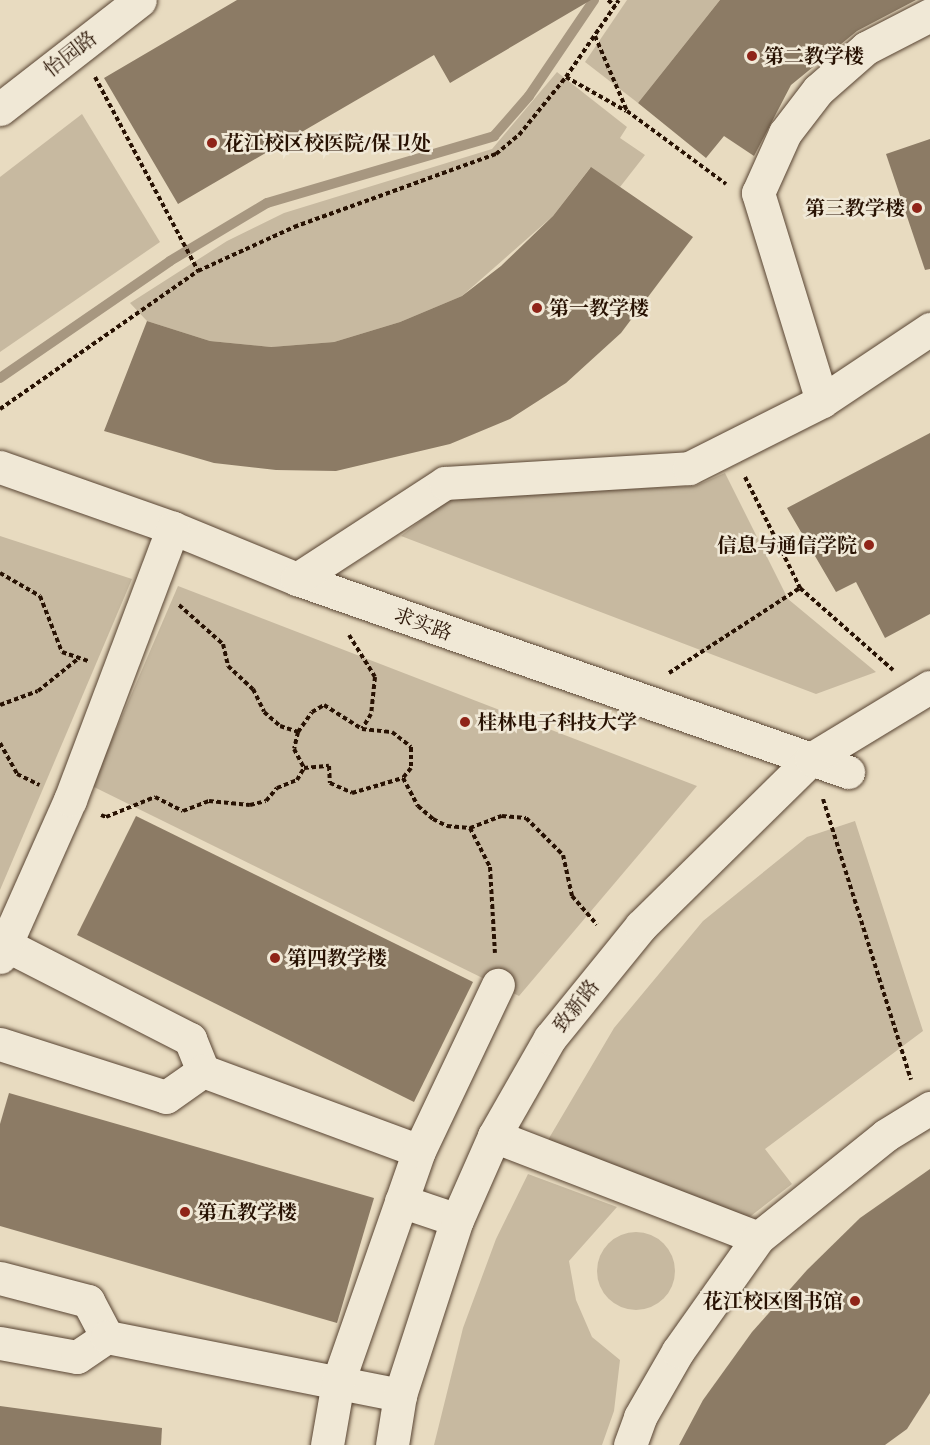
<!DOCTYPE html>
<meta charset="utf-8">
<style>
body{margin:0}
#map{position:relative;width:930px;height:1445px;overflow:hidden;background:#e8dbc0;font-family:Cardo,"Noto Serif SC",serif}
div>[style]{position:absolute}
.green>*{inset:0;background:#c7b9a0}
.round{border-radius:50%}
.stream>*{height:10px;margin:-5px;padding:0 5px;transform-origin:5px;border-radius:5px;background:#a79780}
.building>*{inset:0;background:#8c7b65}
.path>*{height:4px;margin-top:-2px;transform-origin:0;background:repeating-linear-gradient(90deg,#281203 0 4.5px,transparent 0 7.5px)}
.roads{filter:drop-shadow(0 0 2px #584432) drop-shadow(0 0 2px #584432)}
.minor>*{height:33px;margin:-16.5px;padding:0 16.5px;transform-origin:16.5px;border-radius:16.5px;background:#f0e8d6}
.dots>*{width:16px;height:16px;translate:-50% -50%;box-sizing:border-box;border:3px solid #f0e8d6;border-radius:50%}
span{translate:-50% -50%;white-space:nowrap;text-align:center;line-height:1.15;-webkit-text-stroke:5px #f0e8d6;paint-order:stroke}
.street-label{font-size:20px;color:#281203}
.poi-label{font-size:20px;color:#281203;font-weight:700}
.left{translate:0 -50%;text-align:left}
.right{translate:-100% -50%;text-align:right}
</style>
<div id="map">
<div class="green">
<i style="clip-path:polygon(627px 0,720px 0,638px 103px,585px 62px)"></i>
<i style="clip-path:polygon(557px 72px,627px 127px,620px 138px,645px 155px,620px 187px,590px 168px,553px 216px,462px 296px,400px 322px,334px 342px,271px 347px,210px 341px,147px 321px,130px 303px,227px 241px,284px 213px,492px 149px)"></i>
<i style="clip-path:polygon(82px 114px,160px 242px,0 352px,0 177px)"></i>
<i style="clip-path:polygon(725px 473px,788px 599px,876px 672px,816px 694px,401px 536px,451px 497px,695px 486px)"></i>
<i style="clip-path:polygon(0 536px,132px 579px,0 890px)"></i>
<i style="clip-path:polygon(178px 586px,697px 786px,519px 996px,92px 786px)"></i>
<i style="clip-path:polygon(855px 821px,923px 1031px,765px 1149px,792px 1184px,747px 1219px,545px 1145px,614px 1028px,703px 921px,807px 837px)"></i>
<i style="clip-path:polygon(528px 1174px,617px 1207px,569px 1261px,576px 1300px,592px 1337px,620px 1360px,614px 1411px,602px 1445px,434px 1445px,463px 1328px,496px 1239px)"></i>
<i class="round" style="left:597px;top:1232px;width:78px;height:78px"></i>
</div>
<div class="stream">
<i style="left:0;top:378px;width:206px;rotate:-34.5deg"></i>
<i style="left:170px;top:261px;width:113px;rotate:-30.9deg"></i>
<i style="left:267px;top:203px;width:237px;rotate:-16.4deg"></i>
<i style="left:494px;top:136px;width:53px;rotate:-48.8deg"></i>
<i style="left:529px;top:96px;width:116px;rotate:-55.9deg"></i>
</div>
<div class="building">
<i style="clip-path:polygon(237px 0,591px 0,450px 83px,434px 55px,178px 204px,104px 78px)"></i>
<i style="clip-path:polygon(720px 0,916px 0,857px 31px,791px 85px,754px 156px,724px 136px,706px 158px,638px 103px)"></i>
<i style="clip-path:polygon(930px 139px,930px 269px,925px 270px,886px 154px)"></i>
<i style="clip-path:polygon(591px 167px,693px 237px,621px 333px,566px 383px,510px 419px,450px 444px,336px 471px,276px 470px,214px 463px,104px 431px,147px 321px,210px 341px,271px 347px,334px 342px,400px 322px,462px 296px,501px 266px,553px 216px)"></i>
<i style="clip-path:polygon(930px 433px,930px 614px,885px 638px,856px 582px,836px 592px,787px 508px)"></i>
<i style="clip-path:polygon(136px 816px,473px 982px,414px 1102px,77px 935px)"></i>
<i style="clip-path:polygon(9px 1093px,374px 1198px,337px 1323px,0 1226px,0 1124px)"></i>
<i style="clip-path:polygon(930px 1169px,930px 1393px,907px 1429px,885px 1445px,679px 1445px,703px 1400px,752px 1332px,807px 1270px,860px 1218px)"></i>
<i style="clip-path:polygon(0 1406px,162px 1428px,161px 1445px,0 1445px)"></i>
</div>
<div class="path">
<i style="left:608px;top:0;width:9px;rotate:41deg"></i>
<i style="left:595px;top:36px;width:82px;rotate:66.9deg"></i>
<i style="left:627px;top:111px;width:123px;rotate:36.4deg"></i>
<i style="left:95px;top:77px;width:220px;rotate:62deg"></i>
<i style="left:566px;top:77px;width:69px;rotate:29.5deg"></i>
<i style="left:0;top:409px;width:241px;rotate:-34.9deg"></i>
<i style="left:198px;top:271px;width:106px;rotate:-24.6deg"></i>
<i style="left:294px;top:227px;width:215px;rotate:-19.9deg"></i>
<i style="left:496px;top:154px;width:30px;rotate:-40deg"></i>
<i style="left:519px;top:135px;width:75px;rotate:-51deg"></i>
<i style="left:566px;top:77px;width:93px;rotate:-55.5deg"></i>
<i style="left:745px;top:477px;width:124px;rotate:63.6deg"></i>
<i style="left:800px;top:588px;width:124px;rotate:41.4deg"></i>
<i style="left:0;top:573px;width:46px;rotate:29.9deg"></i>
<i style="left:40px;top:596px;width:60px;rotate:68.6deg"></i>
<i style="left:62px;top:652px;width:28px;rotate:19deg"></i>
<i style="left:179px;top:605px;width:59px;rotate:41.6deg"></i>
<i style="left:223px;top:644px;width:23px;rotate:77deg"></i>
<i style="left:228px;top:666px;width:34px;rotate:43deg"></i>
<i style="left:253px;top:689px;width:25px;rotate:64deg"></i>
<i style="left:264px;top:712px;width:21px;rotate:41deg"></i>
<i style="left:280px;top:726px;width:19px;rotate:18deg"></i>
<i style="left:298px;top:732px;width:17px;rotate:103deg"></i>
<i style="left:294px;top:749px;width:21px;rotate:62deg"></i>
<i style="left:304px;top:768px;width:25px;rotate:-5deg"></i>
<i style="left:329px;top:766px;width:17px;rotate:87deg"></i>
<i style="left:330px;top:783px;width:24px;rotate:24deg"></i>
<i style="left:352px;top:793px;width:53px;rotate:-16.4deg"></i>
<i style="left:403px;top:778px;width:32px;rotate:62deg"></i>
<i style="left:418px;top:806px;width:20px;rotate:41deg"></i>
<i style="left:433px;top:819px;width:16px;rotate:27deg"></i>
<i style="left:447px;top:826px;width:23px;rotate:5deg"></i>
<i style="left:470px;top:828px;width:44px;rotate:62.9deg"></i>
<i style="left:490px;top:867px;width:86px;rotate:86.7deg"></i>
<i style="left:349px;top:635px;width:49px;rotate:58.2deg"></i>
<i style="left:375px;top:677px;width:37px;rotate:96deg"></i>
<i style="left:371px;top:714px;width:17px;rotate:121deg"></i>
<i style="left:362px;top:729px;width:30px;rotate:6deg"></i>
<i style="left:392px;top:732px;width:24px;rotate:38deg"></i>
<i style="left:411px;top:747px;width:21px;rotate:90deg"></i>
<i style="left:411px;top:768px;width:13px;rotate:129deg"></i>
<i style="left:669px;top:673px;width:156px;rotate:-33deg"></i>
<i style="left:0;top:705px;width:40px;rotate:-20.2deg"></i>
<i style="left:38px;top:691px;width:53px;rotate:-38.8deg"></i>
<i style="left:298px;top:732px;width:24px;rotate:-55deg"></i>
<i style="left:312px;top:712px;width:14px;rotate:-30deg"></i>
<i style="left:324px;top:705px;width:45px;rotate:32.3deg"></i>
<i style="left:0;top:743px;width:35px;rotate:61deg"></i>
<i style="left:17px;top:774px;width:25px;rotate:26deg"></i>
<i style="left:823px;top:799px;width:294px;rotate:72.6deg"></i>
<i style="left:101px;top:815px;width:5px;rotate:22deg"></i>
<i style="left:106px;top:817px;width:53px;rotate:-22.2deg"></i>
<i style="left:155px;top:797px;width:31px;rotate:27deg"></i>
<i style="left:183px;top:811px;width:28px;rotate:-21deg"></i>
<i style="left:209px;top:801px;width:41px;rotate:5.6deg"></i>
<i style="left:250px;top:805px;width:16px;rotate:-14deg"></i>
<i style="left:266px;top:801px;width:17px;rotate:-50deg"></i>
<i style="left:277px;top:788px;width:22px;rotate:-22deg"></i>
<i style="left:297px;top:780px;width:14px;rotate:-60deg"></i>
<i style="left:470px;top:828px;width:34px;rotate:-21deg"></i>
<i style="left:502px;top:816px;width:24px;rotate:5deg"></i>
<i style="left:526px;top:818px;width:52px;rotate:45deg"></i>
<i style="left:563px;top:855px;width:42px;rotate:77.6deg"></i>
<i style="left:572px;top:896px;width:38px;rotate:49deg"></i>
</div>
<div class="roads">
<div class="minor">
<i style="left:0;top:109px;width:177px;rotate:-37.9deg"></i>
<i style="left:822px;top:401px;width:130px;rotate:-33.7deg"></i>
<i style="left:0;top:467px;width:183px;rotate:19.4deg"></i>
<i style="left:173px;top:528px;width:134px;rotate:22.4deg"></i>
<i style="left:297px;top:579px;width:584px;rotate:19.3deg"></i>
<i style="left:297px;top:579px;width:176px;rotate:-33deg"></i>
<i style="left:445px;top:483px;width:244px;rotate:-3.5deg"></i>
<i style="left:689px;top:468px;width:149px;rotate:-26.7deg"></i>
<i style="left:822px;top:401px;width:218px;rotate:-107.1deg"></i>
<i style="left:758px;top:193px;width:66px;rotate:-65.8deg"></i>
<i style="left:785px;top:133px;width:54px;rotate:-52.5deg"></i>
<i style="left:818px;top:90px;width:64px;rotate:-41.2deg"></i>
<i style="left:866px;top:48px;width:72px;rotate:-27.3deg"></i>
<i style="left:6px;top:945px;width:207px;rotate:27.1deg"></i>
<i style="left:190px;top:1039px;width:35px;rotate:68deg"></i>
<i style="left:203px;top:1071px;width:230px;rotate:20.3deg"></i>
<i style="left:0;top:957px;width:172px;rotate:-66deg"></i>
<i style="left:70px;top:800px;width:291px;rotate:-69.3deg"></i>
<i style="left:0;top:1044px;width:174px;rotate:17.7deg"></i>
<i style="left:166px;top:1097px;width:45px;rotate:-35.1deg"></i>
<i style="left:494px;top:1136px;width:283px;rotate:21.1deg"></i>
<i style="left:401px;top:1201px;width:59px;rotate:18.7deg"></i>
<i style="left:0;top:1278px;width:91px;rotate:14.6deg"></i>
<i style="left:88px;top:1301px;width:41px;rotate:62.2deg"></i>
<i style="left:0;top:1343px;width:78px;rotate:10.3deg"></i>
<i style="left:77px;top:1357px;width:36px;rotate:-34deg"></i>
<i style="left:107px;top:1337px;width:299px;rotate:11.2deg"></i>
<i style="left:327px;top:1445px;width:64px;rotate:-80.1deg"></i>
<i style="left:338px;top:1382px;width:245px;rotate:-70.7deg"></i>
<i style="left:419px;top:1151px;width:184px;rotate:-64.6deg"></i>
<i style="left:392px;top:1445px;width:51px;rotate:-80.9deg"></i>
<i style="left:400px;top:1395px;width:184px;rotate:-72deg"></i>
<i style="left:457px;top:1220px;width:92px;rotate:-66.2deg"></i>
<i style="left:494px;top:1136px;width:113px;rotate:-60.3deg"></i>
<i style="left:550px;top:1038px;width:144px;rotate:-50.9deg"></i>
<i style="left:641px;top:926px;width:238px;rotate:-44.5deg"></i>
<i style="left:811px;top:759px;width:139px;rotate:-31.2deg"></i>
<i style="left:630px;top:1445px;width:30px;rotate:-70deg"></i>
<i style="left:640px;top:1417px;width:76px;rotate:-60.1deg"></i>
<i style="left:678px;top:1351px;width:138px;rotate:-54.7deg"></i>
<i style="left:758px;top:1238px;width:164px;rotate:-38.8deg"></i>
<i style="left:886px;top:1135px;width:52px;rotate:-31.5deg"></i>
</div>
</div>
<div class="dots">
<i style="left:752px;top:56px;background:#8f2418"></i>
<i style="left:212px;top:143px;background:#8f2418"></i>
<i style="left:917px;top:208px;background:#8f2418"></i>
<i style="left:537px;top:308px;background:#8f2418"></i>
<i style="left:869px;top:545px;background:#8f2418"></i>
<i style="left:465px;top:722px;background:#8f2418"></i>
<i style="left:275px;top:958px;background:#8f2418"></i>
<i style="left:185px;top:1212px;background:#8f2418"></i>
<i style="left:855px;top:1301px;background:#8f2418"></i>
</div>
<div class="street-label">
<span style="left:70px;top:54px;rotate:-38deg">怡园路</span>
<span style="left:423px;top:624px;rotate:20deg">求实路</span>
<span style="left:576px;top:1006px;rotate:-52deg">致新路</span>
</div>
<div class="poi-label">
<span class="left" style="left:764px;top:56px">第二教学楼</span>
<span class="left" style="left:224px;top:143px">花江校区校医院/保卫处</span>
<span class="right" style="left:905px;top:208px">第三教学楼</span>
<span class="left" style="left:549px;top:308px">第一教学楼</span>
<span class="right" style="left:857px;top:545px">信息与通信学院</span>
<span class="left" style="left:477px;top:722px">桂林电子科技大学</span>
<span class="left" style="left:287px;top:958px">第四教学楼</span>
<span class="left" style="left:197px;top:1212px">第五教学楼</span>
<span class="right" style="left:843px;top:1301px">花江校区图书馆</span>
</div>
</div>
